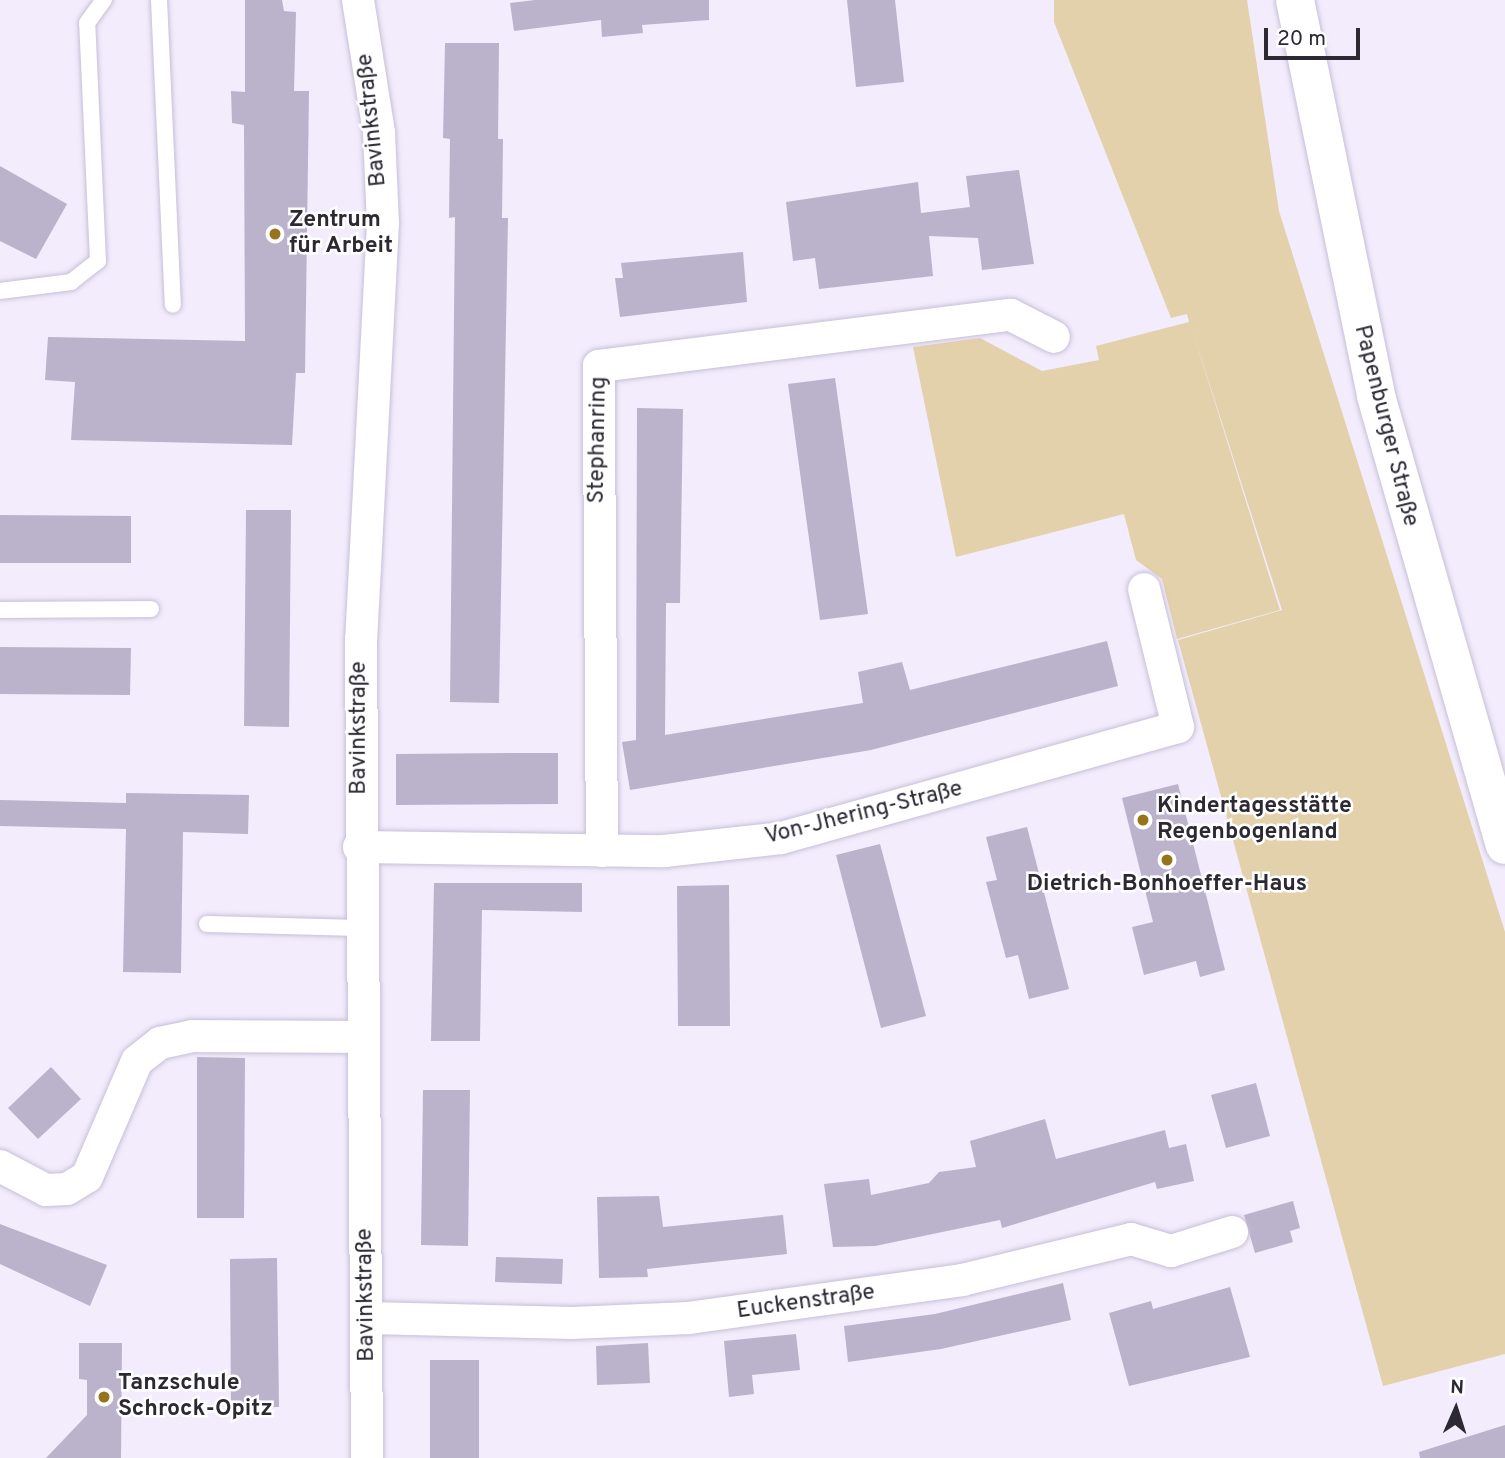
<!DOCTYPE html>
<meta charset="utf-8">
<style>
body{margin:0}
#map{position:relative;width:1505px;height:1458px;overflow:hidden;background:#f2ecfc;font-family:Overpass,sans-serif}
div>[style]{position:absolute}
.green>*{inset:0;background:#e3d1ab}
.building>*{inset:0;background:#bbb3cb}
.roads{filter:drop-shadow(0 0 2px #c7bfd7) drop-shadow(0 0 2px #c7bfd7)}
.service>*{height:16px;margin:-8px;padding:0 8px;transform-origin:8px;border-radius:8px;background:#fff}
.minor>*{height:32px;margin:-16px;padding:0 16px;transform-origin:16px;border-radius:16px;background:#fff}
.primary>*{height:38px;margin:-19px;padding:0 19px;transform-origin:19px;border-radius:19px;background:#fff}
.dots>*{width:19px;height:19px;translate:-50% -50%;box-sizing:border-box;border:4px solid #fff;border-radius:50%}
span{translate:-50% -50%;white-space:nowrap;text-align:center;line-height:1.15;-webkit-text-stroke:5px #fff;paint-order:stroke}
.street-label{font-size:23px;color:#2c2933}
.poi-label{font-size:23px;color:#2c2933;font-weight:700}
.left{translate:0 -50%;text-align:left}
.north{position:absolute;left:1421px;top:1374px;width:70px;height:70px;-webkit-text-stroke:5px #fff;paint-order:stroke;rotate:3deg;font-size:19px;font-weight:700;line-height:28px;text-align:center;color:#2c2933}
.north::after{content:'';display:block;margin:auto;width:24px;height:32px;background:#2c2933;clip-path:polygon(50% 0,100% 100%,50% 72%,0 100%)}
.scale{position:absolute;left:1264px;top:28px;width:96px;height:32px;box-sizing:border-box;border:4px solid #2c2933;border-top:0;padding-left:9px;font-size:21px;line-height:24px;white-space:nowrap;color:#2c2933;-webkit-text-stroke:5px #fff;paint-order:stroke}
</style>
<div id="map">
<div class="green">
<i style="clip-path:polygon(1054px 0,1247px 0,1279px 211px,1505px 932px,1505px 1354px,1383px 1386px,1178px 640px,1282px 610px,1191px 326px,1280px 610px,1177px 639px,1162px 579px,1136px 560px,1124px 514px,956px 557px,913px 347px,980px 338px,1042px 371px,1099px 360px,1096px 346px,1189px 322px,1187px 314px,1171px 318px,1054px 22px)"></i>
</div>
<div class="building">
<i style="clip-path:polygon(245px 0,282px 0,284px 11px,296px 12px,294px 91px,309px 91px,305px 373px,296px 373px,292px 445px,71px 440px,75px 382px,45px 380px,48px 337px,245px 341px,244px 125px,232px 123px,231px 91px,245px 92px)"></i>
<i style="clip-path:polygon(535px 0,709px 0,709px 20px,642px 25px,643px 33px,602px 37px,601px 20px,514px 31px,510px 3px)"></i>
<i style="clip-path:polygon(847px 0,895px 0,904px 82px,856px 87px)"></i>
<i style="clip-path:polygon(445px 43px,499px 43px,498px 139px,503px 139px,502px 218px,508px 218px,499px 703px,450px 702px,455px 217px,449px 218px,450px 139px,443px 138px)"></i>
<i style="clip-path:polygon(0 166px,67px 204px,36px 259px,0 241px)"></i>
<i style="clip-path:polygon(1019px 170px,1034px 264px,982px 270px,978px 238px,929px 236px,933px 276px,819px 289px,815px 258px,793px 261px,786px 202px,918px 182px,921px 213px,970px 207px,966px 176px)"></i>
<i style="clip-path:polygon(743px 252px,747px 302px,620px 317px,615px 278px,623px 278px,621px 263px)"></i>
<i style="clip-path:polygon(835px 378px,868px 614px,820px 620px,788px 384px)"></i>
<i style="clip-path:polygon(637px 408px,683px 409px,680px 603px,666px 603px,665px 735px,863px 703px,858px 672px,902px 662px,910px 690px,1107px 641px,1118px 686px,871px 750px,630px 790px,622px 742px,636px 740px)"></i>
<i style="clip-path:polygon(246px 510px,291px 510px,289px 727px,244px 726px)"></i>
<i style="clip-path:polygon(0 515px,131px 516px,131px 563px,0 563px)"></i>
<i style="clip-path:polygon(0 647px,131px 648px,130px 695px,0 694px)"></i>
<i style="clip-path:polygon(515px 753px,558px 753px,558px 804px,396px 805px,396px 754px)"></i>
<i style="clip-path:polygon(1178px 784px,1225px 970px,1200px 977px,1196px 961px,1144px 975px,1132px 927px,1153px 922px,1122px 798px)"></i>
<i style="clip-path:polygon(126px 793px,249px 795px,248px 834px,183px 832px,181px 973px,123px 972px,126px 829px,0 826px,0 800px,126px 803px)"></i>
<i style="clip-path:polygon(1027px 827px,1069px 989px,1029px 999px,1018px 955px,1006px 958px,986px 882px,997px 880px,986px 837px)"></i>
<i style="clip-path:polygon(880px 844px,926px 1016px,881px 1028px,836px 855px)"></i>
<i style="clip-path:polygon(434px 883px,582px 883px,582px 912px,482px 910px,480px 1041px,431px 1041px)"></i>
<i style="clip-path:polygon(729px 885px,730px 1026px,678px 1026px,677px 886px)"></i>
<i style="clip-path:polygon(197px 1057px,245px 1058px,244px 1218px,197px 1218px)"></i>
<i style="clip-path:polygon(51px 1067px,81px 1099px,38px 1139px,8px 1108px)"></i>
<i style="clip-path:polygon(1256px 1083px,1270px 1136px,1226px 1148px,1211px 1095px)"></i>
<i style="clip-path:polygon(423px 1090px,470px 1090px,468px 1246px,421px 1245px)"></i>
<i style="clip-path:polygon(1045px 1119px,1056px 1159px,1165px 1130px,1169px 1148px,1186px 1144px,1194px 1181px,1157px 1189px,1155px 1182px,1002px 1228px,1000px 1220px,875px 1246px,833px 1247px,824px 1184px,869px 1179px,871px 1195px,929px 1183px,939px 1172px,976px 1167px,970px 1141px)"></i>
<i style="clip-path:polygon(659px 1196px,663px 1227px,783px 1215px,787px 1254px,647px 1269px,648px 1277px,599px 1278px,597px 1197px)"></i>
<i style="clip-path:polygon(1293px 1201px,1300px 1228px,1290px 1231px,1293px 1242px,1255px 1253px,1244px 1215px)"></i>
<i style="clip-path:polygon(0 1224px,107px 1265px,90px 1306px,0 1264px)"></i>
<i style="clip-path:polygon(496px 1257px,563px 1259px,562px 1284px,495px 1282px)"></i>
<i style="clip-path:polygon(277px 1258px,279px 1407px,231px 1408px,230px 1259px)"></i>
<i style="clip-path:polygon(1063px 1283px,1071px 1320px,941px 1349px,848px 1362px,844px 1326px,935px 1314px)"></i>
<i style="clip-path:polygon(1230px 1287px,1250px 1357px,1129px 1386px,1109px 1313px,1151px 1301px,1153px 1309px)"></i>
<i style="clip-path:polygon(796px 1334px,800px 1370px,752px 1375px,754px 1394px,729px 1397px,724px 1341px)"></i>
<i style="clip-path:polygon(79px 1343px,122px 1343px,121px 1458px,46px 1458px,87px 1415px,87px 1380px,79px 1379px)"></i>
<i style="clip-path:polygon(648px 1343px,650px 1383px,597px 1385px,596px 1346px)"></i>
<i style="clip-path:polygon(430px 1360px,479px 1360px,479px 1458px,430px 1458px)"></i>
<i style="clip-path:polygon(1505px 1425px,1505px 1458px,1420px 1458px,1419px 1452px)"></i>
</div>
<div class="roads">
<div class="service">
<i style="left:159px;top:0;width:305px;rotate:87.4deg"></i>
<i style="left:0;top:291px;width:72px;rotate:-7.2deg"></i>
<i style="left:71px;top:282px;width:34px;rotate:-38deg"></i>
<i style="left:98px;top:261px;width:238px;rotate:-92.6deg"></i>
<i style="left:87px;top:23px;width:29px;rotate:-54deg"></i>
<i style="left:0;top:610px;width:151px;rotate:-0.4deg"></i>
<i style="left:207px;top:924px;width:153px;rotate:1.5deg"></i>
</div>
<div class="minor">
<i style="left:358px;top:0;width:135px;rotate:81deg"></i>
<i style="left:379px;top:133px;width:90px;rotate:87.5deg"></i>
<i style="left:383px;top:223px;width:417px;rotate:93deg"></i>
<i style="left:361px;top:639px;width:819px;rotate:89.58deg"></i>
<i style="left:359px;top:847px;width:305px;rotate:0.8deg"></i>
<i style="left:664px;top:851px;width:118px;rotate:-6.3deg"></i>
<i style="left:781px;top:838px;width:412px;rotate:-15.6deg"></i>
<i style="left:1178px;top:727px;width:142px;rotate:-103.8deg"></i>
<i style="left:602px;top:851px;width:485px;rotate:-90.4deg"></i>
<i style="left:599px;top:366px;width:415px;rotate:-7.1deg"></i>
<i style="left:1011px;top:315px;width:48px;rotate:27.1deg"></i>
<i style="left:0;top:1166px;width:52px;rotate:27.6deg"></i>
<i style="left:46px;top:1190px;width:21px;rotate:-3deg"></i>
<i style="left:67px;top:1189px;width:23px;rotate:-31deg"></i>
<i style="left:87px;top:1177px;width:126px;rotate:-66.7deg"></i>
<i style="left:137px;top:1061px;width:29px;rotate:-38deg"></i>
<i style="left:160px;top:1043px;width:33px;rotate:-12deg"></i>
<i style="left:192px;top:1036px;width:168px;rotate:0.3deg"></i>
<i style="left:370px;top:1318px;width:202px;rotate:1.4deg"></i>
<i style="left:572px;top:1323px;width:117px;rotate:-2.4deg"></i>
<i style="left:689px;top:1318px;width:276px;rotate:-7.9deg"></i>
<i style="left:962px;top:1280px;width:174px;rotate:-13.6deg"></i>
<i style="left:1131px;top:1239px;width:42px;rotate:16.7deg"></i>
<i style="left:1171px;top:1251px;width:64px;rotate:-17.3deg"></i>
</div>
<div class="primary">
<i style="left:1295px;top:0;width:404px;rotate:78.4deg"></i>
<i style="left:1376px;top:396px;width:467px;rotate:74deg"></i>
</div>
</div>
<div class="dots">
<i style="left:275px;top:234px;background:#95741c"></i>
<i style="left:1143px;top:820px;background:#95741c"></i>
<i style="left:1167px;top:860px;background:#95741c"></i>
<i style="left:104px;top:1397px;background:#95741c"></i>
</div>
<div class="street-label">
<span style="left:373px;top:120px;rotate:-96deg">Bavinkstraße</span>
<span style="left:1385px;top:426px;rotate:76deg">Papenburger Straße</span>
<span style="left:599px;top:440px;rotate:-89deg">Stephanring</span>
<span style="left:360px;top:728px;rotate:-90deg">Bavinkstraße</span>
<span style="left:864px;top:814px;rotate:-14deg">Von-Jhering-Straße</span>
<span style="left:367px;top:1295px;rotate:-91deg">Bavinkstraße</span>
<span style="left:806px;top:1303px;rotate:-8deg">Euckenstraße</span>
</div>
<div class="poi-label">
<span class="left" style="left:289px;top:234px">Zentrum<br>für Arbeit</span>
<span class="left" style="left:1157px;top:820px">Kindertagesstätte<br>Regenbogenland</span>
<span style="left:1167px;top:885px">Dietrich-Bonhoeffer-Haus</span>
<span class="left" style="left:118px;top:1397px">Tanzschule<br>Schrock-Opitz</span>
</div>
<div class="north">N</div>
<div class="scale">20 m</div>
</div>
